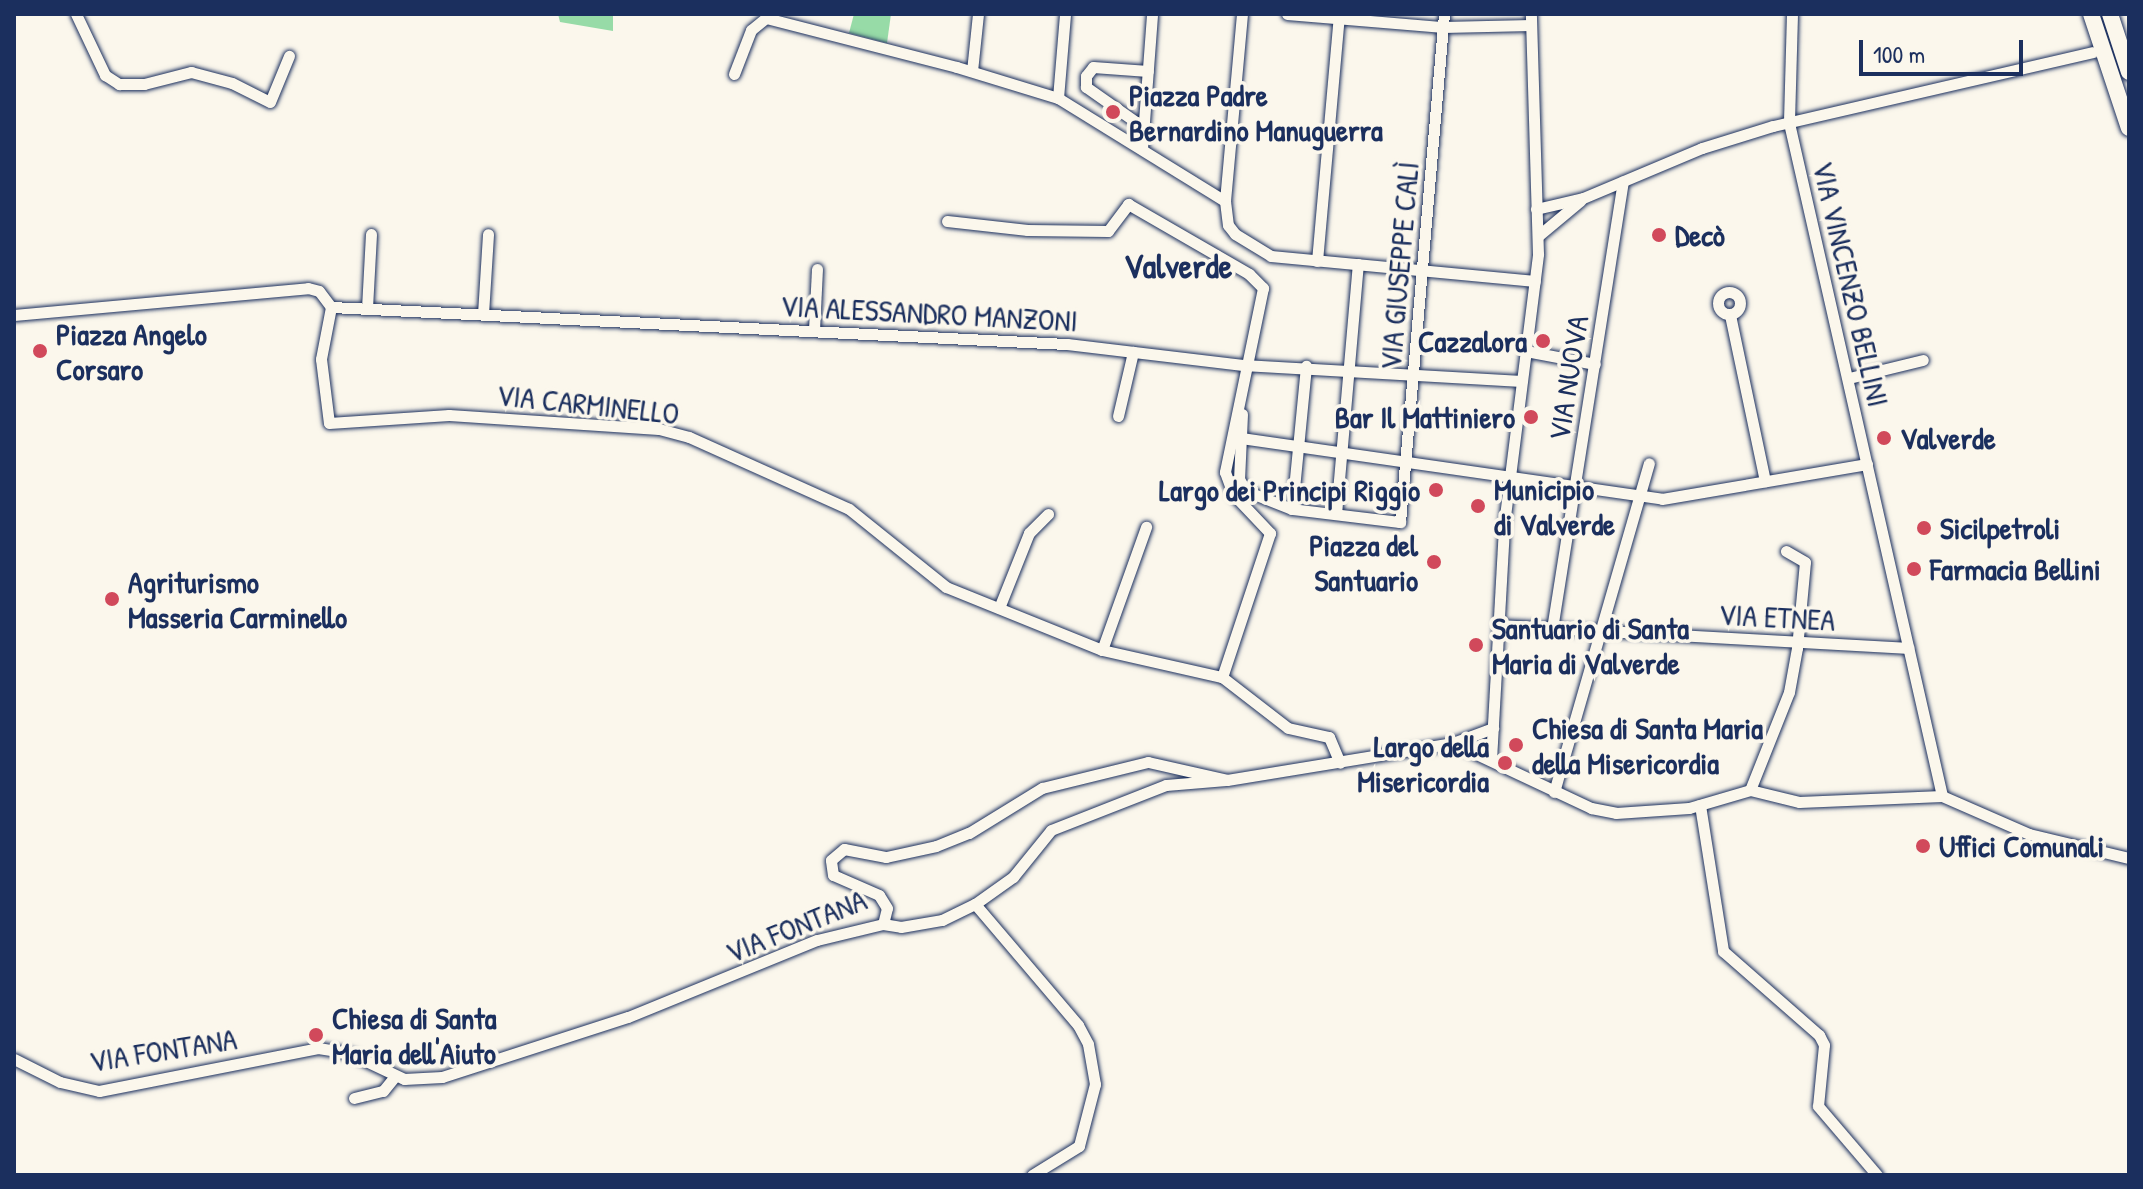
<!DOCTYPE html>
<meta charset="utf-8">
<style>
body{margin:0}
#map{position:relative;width:2143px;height:1189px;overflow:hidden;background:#fbf7ec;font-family:"Patrick Hand",sans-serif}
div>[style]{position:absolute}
.green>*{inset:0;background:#97dba7}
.roads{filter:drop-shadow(0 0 2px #1b2f5e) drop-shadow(0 0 2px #1b2f5e)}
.minor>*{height:11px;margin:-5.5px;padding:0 5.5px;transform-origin:5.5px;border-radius:5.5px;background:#fbf7ec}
.minor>.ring{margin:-5.5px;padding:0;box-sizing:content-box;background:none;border:11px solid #fbf7ec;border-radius:50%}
.highway>*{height:16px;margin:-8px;padding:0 8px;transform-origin:8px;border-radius:8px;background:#fbf7ec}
.dots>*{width:22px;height:22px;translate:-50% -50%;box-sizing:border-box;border:4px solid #fbf7ec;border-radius:50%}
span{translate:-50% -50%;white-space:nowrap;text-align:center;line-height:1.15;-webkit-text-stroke:7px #fbf7ec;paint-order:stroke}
.poi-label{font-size:30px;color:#1b2f5e;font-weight:700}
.left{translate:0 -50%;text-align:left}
.right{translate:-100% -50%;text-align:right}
.street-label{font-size:30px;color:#1b2f5e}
.quarter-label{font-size:34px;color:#1b2f5e;font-weight:700}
.frame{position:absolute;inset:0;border:16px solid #1b2f5e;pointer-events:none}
.scale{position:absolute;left:1859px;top:40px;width:164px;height:36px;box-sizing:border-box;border:4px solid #1b2f5e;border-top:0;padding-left:10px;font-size:24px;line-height:28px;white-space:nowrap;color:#1b2f5e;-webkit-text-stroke:6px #fbf7ec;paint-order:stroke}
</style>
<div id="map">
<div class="green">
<i style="clip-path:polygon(558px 14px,613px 14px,613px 31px,560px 22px)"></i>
<i style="clip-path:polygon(854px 14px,891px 14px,887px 43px,849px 33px)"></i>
</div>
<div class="roads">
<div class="minor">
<i style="left:76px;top:14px;width:68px;rotate:64.6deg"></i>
<i style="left:105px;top:75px;width:17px;rotate:33deg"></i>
<i style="left:119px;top:84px;width:25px"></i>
<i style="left:144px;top:84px;width:49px;rotate:-14.3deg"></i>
<i style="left:191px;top:72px;width:42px;rotate:15deg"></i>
<i style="left:232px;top:83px;width:42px;rotate:26.6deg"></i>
<i style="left:270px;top:102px;width:50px;rotate:-67.6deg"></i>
<i style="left:1242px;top:14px;width:188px;rotate:95.2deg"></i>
<i style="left:1225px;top:201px;width:24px;rotate:83deg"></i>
<i style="left:1228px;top:225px;width:11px;rotate:52deg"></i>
<i style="left:1235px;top:234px;width:42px;rotate:31.4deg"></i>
<i style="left:1271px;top:256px;width:265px;rotate:5.4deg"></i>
<i style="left:1287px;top:14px;width:157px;rotate:4.8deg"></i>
<i style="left:1443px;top:27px;width:88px;rotate:-1.3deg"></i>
<i style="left:1792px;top:14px;width:109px;rotate:91.6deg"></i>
<i style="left:1789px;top:123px;width:690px;rotate:77.19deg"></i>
<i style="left:972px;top:71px;width:57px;rotate:-84deg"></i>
<i style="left:734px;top:74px;width:47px;rotate:-68.9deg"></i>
<i style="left:751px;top:30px;width:19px;rotate:-39deg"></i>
<i style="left:766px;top:18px;width:197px;rotate:14.4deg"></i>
<i style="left:957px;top:67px;width:106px;rotate:17.1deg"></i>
<i style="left:1058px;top:98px;width:196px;rotate:31.7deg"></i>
<i style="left:1058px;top:98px;width:84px;rotate:-85.2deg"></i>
<i style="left:1143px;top:127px;width:70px;rotate:-144.9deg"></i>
<i style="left:1086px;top:87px;width:11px;rotate:-90deg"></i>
<i style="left:1086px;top:76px;width:11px;rotate:-52deg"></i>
<i style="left:1093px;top:67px;width:55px;rotate:4.2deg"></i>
<i style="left:1142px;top:148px;width:134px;rotate:-85.7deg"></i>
<i style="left:1536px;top:209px;width:48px;rotate:-13.2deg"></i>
<i style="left:1583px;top:198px;width:129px;rotate:-22.8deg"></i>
<i style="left:1702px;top:148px;width:74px;rotate:-17.2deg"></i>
<i style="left:1773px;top:126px;width:328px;rotate:-13deg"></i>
<i style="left:947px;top:221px;width:81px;rotate:6.4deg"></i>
<i style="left:1027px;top:230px;width:81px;rotate:0.7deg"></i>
<i style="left:1108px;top:231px;width:34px;rotate:-53deg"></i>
<i style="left:1128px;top:204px;width:140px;rotate:30deg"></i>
<i style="left:1249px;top:274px;width:20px;rotate:45deg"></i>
<i style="left:1263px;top:288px;width:188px;rotate:101.7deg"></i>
<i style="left:1225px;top:472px;width:23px;rotate:70deg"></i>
<i style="left:1233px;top:494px;width:54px;rotate:46.5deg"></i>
<i style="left:1270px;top:533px;width:152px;rotate:108.4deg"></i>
<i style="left:1538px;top:236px;width:55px;rotate:-39.8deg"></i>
<i style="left:1317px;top:261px;width:248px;rotate:-84.9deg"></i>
<i class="ring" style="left:1718px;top:292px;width:11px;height:11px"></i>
<i style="left:331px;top:307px;width:737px;rotate:2.88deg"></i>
<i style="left:1067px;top:344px;width:177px;rotate:6.8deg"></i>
<i style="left:1243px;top:365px;width:279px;rotate:3.3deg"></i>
<i style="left:367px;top:308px;width:74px;rotate:-86.9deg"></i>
<i style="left:483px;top:314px;width:80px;rotate:-86.4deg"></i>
<i style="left:14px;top:315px;width:295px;rotate:-5.2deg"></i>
<i style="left:308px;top:288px;width:11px;rotate:15deg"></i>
<i style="left:319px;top:291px;width:20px;rotate:53deg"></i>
<i style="left:331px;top:307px;width:53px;rotate:100.9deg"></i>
<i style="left:321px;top:359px;width:64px;rotate:82.9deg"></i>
<i style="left:329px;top:423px;width:120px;rotate:-3.8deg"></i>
<i style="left:449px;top:415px;width:210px;rotate:3.8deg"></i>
<i style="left:659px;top:429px;width:31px;rotate:15deg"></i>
<i style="left:689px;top:437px;width:175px;rotate:24.2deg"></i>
<i style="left:849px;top:509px;width:124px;rotate:38.8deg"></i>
<i style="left:946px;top:587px;width:168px;rotate:22deg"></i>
<i style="left:1102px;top:650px;width:123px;rotate:12.7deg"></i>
<i style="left:1222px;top:677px;width:83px;rotate:37.7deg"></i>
<i style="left:1288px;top:728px;width:42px;rotate:12.4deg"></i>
<i style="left:1329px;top:737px;width:28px;rotate:67deg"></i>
<i style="left:1730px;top:315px;width:170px;rotate:78.1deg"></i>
<i style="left:814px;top:330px;width:61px;rotate:-87.2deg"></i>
<i style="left:1526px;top:351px;width:70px;rotate:10.7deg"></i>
<i style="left:1849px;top:378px;width:76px;rotate:-13.7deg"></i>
<i style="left:1242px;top:414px;width:65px;rotate:92.6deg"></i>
<i style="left:1239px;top:479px;width:14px;rotate:60deg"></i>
<i style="left:1246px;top:491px;width:49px;rotate:21.4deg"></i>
<i style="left:1292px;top:509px;width:109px;rotate:6.9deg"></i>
<i style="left:1400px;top:522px;width:510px;rotate:-85.05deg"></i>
<i style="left:1118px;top:416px;width:66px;rotate:-76.8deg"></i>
<i style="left:1241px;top:438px;width:425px;rotate:8.2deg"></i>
<i style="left:1662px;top:499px;width:208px;rotate:-9.7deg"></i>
<i style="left:1292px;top:509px;width:144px;rotate:-84.4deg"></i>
<i style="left:1336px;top:514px;width:251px;rotate:-85deg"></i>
<i style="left:999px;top:608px;width:81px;rotate:-68.2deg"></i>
<i style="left:1029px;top:533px;width:27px;rotate:-45deg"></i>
<i style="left:1499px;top:625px;width:410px;rotate:3.2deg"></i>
<i style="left:1552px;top:629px;width:453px;rotate:-81deg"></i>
<i style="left:1102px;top:650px;width:131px;rotate:-70.3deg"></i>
<i style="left:1453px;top:743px;width:153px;rotate:25.2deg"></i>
<i style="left:1591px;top:808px;width:25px;rotate:11deg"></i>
<i style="left:1616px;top:813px;width:73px;rotate:-3.9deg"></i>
<i style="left:1689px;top:808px;width:64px;rotate:-16.4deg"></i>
<i style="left:1750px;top:790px;width:50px;rotate:13.8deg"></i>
<i style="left:1799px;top:802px;width:143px;rotate:-2.4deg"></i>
<i style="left:1942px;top:796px;width:95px;rotate:23.6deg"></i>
<i style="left:2029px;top:834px;width:103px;rotate:13.5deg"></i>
<i style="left:1491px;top:760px;width:236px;rotate:-86.8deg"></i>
<i style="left:1504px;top:524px;width:272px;rotate:-82.8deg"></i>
<i style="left:1538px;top:254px;width:240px;rotate:-91.7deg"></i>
<i style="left:1750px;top:790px;width:105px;rotate:-68.3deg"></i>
<i style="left:1789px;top:692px;width:45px;rotate:-79.7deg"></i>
<i style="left:1797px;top:648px;width:86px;rotate:-84.7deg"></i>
<i style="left:1805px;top:562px;width:22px;rotate:-150deg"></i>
<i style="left:1554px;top:792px;width:342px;rotate:-73.9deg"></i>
<i style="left:1700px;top:805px;width:148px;rotate:81deg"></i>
<i style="left:1723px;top:951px;width:128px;rotate:41.2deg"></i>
<i style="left:1819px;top:1035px;width:11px;rotate:63deg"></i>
<i style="left:1824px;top:1045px;width:61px;rotate:95.6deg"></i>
<i style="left:1818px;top:1106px;width:91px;rotate:49.5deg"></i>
<i style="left:975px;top:904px;width:159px;rotate:49.6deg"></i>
<i style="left:1078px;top:1025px;width:21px;rotate:62deg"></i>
<i style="left:1088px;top:1044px;width:41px;rotate:80.1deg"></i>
<i style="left:1095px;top:1084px;width:64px;rotate:104.5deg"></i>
<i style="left:1079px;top:1146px;width:55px;rotate:148.3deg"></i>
<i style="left:883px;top:924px;width:18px;rotate:9deg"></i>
<i style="left:901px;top:927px;width:42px;rotate:-9.7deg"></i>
<i style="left:942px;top:920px;width:37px;rotate:-26deg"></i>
<i style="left:975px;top:904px;width:47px;rotate:-35.4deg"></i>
<i style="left:1013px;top:877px;width:60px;rotate:-51deg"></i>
<i style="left:1051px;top:830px;width:123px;rotate:-21.4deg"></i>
<i style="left:1166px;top:785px;width:60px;rotate:-4.8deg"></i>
<i style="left:14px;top:1059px;width:51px;rotate:26.6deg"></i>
<i style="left:60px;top:1082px;width:40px;rotate:13deg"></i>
<i style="left:99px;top:1091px;width:223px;rotate:-11.1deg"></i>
<i style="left:318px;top:1048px;width:31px;rotate:9deg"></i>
<i style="left:349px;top:1053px;width:61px;rotate:25.3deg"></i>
<i style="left:404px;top:1079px;width:38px;rotate:-3deg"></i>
<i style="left:442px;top:1077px;width:195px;rotate:-17.9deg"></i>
<i style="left:628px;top:1017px;width:204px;rotate:-22.2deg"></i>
<i style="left:817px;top:940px;width:68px;rotate:-13.6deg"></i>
<i style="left:883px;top:924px;width:16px;rotate:-76deg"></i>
<i style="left:887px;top:908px;width:15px;rotate:-122deg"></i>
<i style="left:879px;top:895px;width:50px;rotate:-156.5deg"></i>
<i style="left:833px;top:875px;width:15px;rotate:-98deg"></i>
<i style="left:831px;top:860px;width:17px;rotate:-40deg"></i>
<i style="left:844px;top:849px;width:43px;rotate:10.8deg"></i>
<i style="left:886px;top:857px;width:51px;rotate:-12.4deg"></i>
<i style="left:936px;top:846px;width:35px;rotate:-22deg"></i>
<i style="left:969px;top:833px;width:86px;rotate:-31.7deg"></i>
<i style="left:1042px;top:788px;width:109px;rotate:-13.8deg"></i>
<i style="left:1148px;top:762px;width:81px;rotate:12.8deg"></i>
<i style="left:1227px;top:780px;width:229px;rotate:-9.3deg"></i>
<i style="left:1453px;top:743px;width:43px;rotate:-20.6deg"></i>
<i style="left:354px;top:1098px;width:30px;rotate:-14deg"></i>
<i style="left:383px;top:1091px;width:19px;rotate:-51deg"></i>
</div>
<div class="highway">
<i style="left:2091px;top:14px;width:120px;rotate:71.6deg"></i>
<i style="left:2110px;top:14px;width:61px;rotate:71.9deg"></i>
</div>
</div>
<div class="dots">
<i style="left:1113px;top:112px;background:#d1495b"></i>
<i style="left:1659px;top:235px;background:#d1495b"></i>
<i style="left:1543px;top:341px;background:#d1495b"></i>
<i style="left:40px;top:351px;background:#d1495b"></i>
<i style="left:1531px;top:417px;background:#d1495b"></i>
<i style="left:1884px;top:438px;background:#d1495b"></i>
<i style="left:1436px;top:490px;background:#d1495b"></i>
<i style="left:1478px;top:506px;background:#d1495b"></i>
<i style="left:1924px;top:528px;background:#d1495b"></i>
<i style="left:1434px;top:562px;background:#d1495b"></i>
<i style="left:1914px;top:569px;background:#d1495b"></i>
<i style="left:112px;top:599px;background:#d1495b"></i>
<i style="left:1476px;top:645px;background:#d1495b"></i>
<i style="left:1516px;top:745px;background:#d1495b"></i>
<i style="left:1505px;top:763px;background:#d1495b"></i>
<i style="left:1923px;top:846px;background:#d1495b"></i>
<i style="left:316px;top:1035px;background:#d1495b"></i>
</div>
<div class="poi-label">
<span class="left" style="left:1129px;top:112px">Piazza Padre<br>Bernardino Manuguerra</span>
<span class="left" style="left:1675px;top:235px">Decò</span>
<span class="left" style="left:56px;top:351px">Piazza Angelo<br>Corsaro</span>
<span class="right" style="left:1527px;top:341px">Cazzalora</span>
<span class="right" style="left:1515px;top:417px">Bar Il Mattiniero</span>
<span class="left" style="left:1900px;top:438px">Valverde</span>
<span class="left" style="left:1494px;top:506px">Municipio<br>di Valverde</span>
<span class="right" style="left:1420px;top:490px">Largo dei Principi Riggio</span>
<span class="left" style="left:1940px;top:528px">Sicilpetroli</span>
<span class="right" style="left:1418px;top:562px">Piazza del<br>Santuario</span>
<span class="left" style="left:1930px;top:569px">Farmacia Bellini</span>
<span class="left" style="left:128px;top:599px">Agriturismo<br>Masseria Carminello</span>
<span class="left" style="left:1492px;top:645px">Santuario di Santa<br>Maria di Valverde</span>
<span class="left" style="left:1532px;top:745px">Chiesa di Santa Maria<br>della Misericordia</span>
<span class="right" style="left:1489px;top:763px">Largo della<br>Misericordia</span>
<span class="left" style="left:1939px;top:846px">Uffici Comunali</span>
<span class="left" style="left:332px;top:1035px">Chiesa di Santa<br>Maria dell'Aiuto</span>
</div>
<div class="street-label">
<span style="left:1399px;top:266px;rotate:-85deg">VIA GIUSEPPE CALÌ</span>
<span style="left:1851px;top:284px;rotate:77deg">VIA VINCENZO BELLINI</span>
<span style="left:929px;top:313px;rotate:3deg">VIA ALESSANDRO MANZONI</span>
<span style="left:1568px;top:378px;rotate:-81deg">VIA NUOVA</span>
<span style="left:588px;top:404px;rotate:6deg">VIA CARMINELLO</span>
<span style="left:1777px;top:617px;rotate:3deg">VIA ETNEA</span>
<span style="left:796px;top:926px;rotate:-22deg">VIA FONTANA</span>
<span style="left:163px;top:1050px;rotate:-9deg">VIA FONTANA</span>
</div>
<div class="quarter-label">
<span style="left:1178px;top:267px">Valverde</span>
</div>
<div class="frame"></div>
<div class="scale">100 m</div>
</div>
